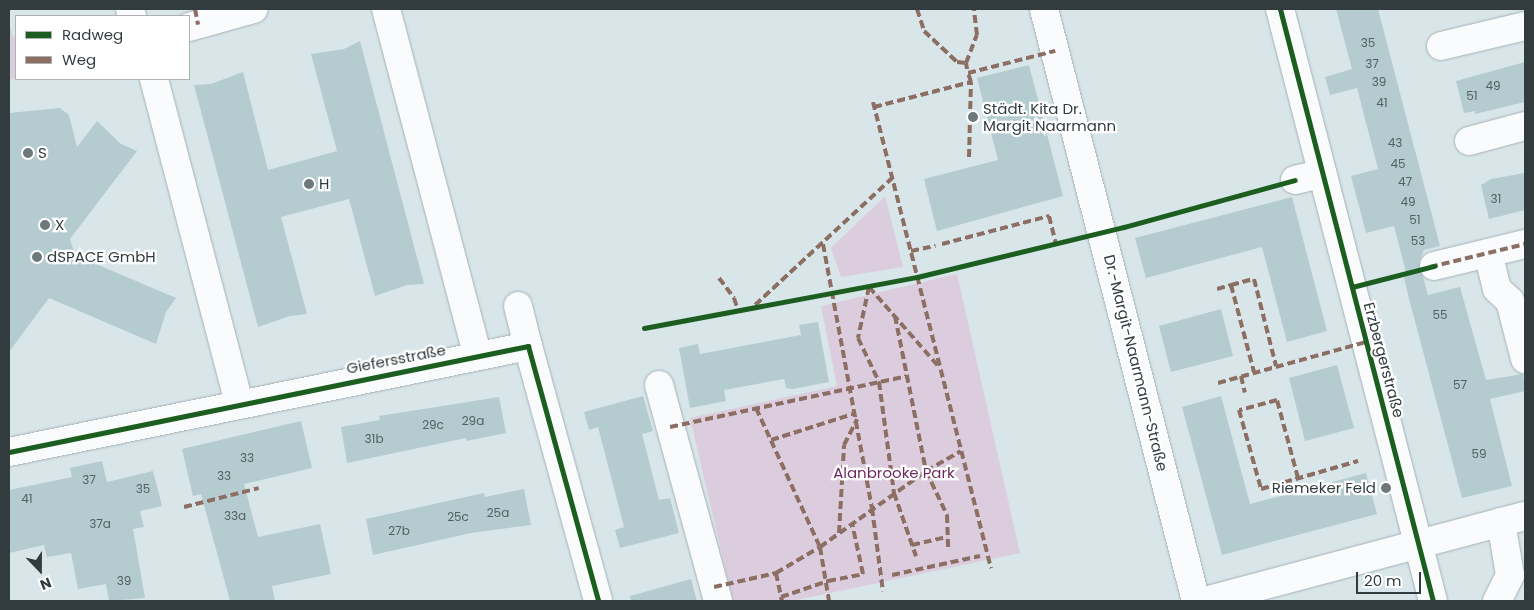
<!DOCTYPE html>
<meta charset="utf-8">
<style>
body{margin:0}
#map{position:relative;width:1534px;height:610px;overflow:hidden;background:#d8e6e9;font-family:Poppins,sans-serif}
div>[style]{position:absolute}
.green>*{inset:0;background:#dbcddd}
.building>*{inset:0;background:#b4ccd0}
.roads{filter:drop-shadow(0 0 1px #a6b1b4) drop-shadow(0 0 1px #a6b1b4)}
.minor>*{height:28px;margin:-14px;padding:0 14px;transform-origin:14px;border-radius:14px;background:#f9fbfc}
.quiet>*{height:4px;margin-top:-2px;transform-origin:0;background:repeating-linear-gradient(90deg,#8d6e63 0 8px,transparent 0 12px)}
.cycleway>*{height:5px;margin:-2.5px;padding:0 2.5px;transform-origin:2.5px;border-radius:2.5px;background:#1b5e20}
.dots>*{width:14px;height:14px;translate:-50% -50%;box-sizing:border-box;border:2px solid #fff;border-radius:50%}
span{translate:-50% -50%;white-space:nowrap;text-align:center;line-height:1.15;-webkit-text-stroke:4.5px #fff;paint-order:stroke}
.number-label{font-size:12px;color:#526062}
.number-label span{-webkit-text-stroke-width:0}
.poi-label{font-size:15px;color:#323c3e}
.left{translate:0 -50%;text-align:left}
.right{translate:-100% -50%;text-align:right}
.street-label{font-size:15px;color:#323c3e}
.park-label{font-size:15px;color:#6e2b61}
.frame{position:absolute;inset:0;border:10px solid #323c3e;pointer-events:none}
.legend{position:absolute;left:15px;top:15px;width:175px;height:65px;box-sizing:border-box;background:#fff;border:1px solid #adb1b2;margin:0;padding:6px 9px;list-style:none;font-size:15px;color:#323c3e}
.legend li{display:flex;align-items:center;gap:10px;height:25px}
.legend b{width:25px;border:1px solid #adb1b2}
.north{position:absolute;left:15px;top:545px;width:50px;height:50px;-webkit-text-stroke:4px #fff;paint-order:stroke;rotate:158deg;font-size:14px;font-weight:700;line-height:20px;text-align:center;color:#323c3e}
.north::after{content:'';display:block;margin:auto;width:18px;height:22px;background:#323c3e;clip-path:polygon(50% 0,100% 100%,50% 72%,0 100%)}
.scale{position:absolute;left:1356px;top:572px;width:65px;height:22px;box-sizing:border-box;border:2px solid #323c3e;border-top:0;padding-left:6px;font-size:15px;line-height:18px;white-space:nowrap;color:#323c3e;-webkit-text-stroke:4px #fff;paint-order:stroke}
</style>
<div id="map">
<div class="green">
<i style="clip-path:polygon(9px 22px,13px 37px,16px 36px,16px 78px,9px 80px)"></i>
<i style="clip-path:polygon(885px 196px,903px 267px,841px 277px,831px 248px)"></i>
<i style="clip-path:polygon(957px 274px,1020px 553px,792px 601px,733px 601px,690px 418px,837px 386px,821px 306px)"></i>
</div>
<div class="building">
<i style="clip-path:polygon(1336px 9px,1378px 9px,1440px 246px,1424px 250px,1419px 262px,1428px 295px,1460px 287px,1486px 380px,1523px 374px,1525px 391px,1490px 399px,1512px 486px,1462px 498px,1408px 295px,1404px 277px,1407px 276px,1394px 226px,1366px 233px,1351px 176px,1378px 169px,1357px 88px,1330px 95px,1325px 77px,1352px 69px)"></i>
<i style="clip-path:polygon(360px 41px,424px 284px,407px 285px,375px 296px,349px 199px,281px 217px,307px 314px,290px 316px,258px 327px,194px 85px,211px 84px,243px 72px,268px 170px,337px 151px,311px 54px,344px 49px)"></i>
<i style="clip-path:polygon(1525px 62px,1525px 102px,1475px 114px,1475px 111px,1464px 113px,1456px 81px)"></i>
<i style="clip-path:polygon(1029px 65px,1063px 196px,937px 231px,924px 179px,998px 160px,977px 78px)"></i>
<i style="clip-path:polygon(60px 108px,69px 115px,77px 147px,97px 121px,121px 144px,137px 151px,70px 239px,75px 255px,176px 298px,166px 312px,156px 344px,49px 298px,9px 352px,9px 113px)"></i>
<i style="clip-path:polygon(1525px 173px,1525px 210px,1489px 219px,1481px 185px,1491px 179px)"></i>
<i style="clip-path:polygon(1292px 197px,1327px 331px,1287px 342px,1262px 247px,1146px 278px,1135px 238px)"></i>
<i style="clip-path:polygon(1221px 309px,1233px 356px,1171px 372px,1159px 326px)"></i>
<i style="clip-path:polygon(818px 322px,829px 382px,793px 389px,786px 388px,784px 379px,724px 390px,726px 401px,690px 408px,679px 348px,698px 344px,700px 354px,801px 335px,799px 325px)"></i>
<i style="clip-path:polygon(1337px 365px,1354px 428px,1305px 441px,1289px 378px)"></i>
<i style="clip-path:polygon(643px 396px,653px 431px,642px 434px,659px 500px,670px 498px,679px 533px,620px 548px,615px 530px,624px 527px,598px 427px,589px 430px,584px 412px)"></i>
<i style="clip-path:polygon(1221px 396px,1250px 504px,1366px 473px,1377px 514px,1222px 555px,1182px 407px)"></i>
<i style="clip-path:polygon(499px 397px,506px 433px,466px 441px,466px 438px,347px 463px,341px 427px,380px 420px,379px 416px)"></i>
<i style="clip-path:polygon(301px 421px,312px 468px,244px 484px,258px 537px,320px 524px,331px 574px,272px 586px,275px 601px,230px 601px,201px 494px,193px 496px,182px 449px)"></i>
<i style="clip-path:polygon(102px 461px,107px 482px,153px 471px,162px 506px,140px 511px,144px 527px,133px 529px,145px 598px,109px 601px,106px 584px,78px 589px,71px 553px,47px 557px,44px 545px,9px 553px,9px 490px,72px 477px,70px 468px)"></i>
<i style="clip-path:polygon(524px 489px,531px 525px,471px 533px,373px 555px,366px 519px,484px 493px,485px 497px)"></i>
<i style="clip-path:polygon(691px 579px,697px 601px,631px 601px,630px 596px)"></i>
</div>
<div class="roads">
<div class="minor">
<i style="left:130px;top:9px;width:7px;rotate:74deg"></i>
<i style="left:386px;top:9px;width:359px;rotate:75.2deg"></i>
<i style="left:1044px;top:9px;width:611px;rotate:75.6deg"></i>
<i style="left:1280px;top:9px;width:611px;rotate:75.51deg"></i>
<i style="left:189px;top:27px;width:67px;rotate:-15.5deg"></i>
<i style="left:1441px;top:46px;width:86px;rotate:-13.4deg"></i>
<i style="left:154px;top:79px;width:336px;rotate:75.3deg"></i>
<i style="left:1469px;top:141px;width:58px;rotate:-15deg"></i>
<i style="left:1295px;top:180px;width:28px;rotate:-13deg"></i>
<i style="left:1488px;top:253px;width:37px;rotate:76deg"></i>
<i style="left:1497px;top:289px;width:18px;rotate:43deg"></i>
<i style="left:1510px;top:301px;width:60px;rotate:75.5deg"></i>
<i style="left:1434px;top:266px;width:94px;rotate:-13.6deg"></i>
<i style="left:518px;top:306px;width:41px;rotate:76deg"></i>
<i style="left:659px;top:385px;width:224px;rotate:74.7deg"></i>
<i style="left:9px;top:452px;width:530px;rotate:-11.54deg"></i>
<i style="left:528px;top:346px;width:264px;rotate:74.6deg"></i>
<i style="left:1205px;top:601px;width:331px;rotate:-14.9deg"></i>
<i style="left:1497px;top:601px;width:29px;rotate:-63deg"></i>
<i style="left:1510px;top:575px;width:54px;rotate:-99.6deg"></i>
</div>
</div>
<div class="quiet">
<i style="left:195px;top:9px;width:16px;rotate:79deg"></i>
<i style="left:917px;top:9px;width:23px;rotate:72deg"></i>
<i style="left:924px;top:31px;width:45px;rotate:43.2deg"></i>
<i style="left:957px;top:62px;width:9px;rotate:6deg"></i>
<i style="left:967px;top:69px;width:6px;rotate:-99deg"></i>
<i style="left:966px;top:63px;width:30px;rotate:-69deg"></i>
<i style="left:977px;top:35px;width:26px;rotate:-97deg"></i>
<i style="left:873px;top:102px;width:481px;rotate:75.8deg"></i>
<i style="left:874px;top:107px;width:100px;rotate:-14.5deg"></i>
<i style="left:971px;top:82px;width:9px;rotate:-108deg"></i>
<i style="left:968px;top:73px;width:90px;rotate:-14.2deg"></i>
<i style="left:969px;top:157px;width:75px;rotate:-88.5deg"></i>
<i style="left:823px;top:244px;width:269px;rotate:79.5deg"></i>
<i style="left:872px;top:508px;width:84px;rotate:82.5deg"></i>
<i style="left:942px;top:244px;width:111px;rotate:-14.7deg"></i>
<i style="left:1049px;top:216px;width:29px;rotate:76deg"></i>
<i style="left:911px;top:251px;width:25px;rotate:-12deg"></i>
<i style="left:1430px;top:267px;width:98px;rotate:-13.6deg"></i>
<i style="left:719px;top:278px;width:25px;rotate:53deg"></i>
<i style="left:734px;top:298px;width:13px;rotate:72deg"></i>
<i style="left:1231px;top:285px;width:24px;rotate:-15deg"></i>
<i style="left:1254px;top:279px;width:90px;rotate:75.8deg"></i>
<i style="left:869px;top:287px;width:52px;rotate:102.2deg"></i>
<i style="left:858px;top:338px;width:49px;rotate:64.5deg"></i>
<i style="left:879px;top:382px;width:112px;rotate:82.3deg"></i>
<i style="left:894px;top:493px;width:67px;rotate:70.8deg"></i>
<i style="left:869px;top:287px;width:106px;rotate:48.8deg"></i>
<i style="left:1217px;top:289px;width:15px;rotate:-16deg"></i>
<i style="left:1231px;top:285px;width:90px;rotate:75.2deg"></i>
<i style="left:755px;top:305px;width:187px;rotate:-42.8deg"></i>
<i style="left:895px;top:316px;width:158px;rotate:78.7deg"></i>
<i style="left:926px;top:471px;width:49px;rotate:64.5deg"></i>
<i style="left:947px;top:515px;width:33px;rotate:88deg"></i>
<i style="left:1241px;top:376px;width:17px;rotate:77deg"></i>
<i style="left:1218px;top:383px;width:154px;rotate:-15.5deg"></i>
<i style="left:756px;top:408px;width:153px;rotate:65.3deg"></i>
<i style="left:820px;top:547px;width:55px;rotate:80.5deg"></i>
<i style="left:670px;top:427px;width:242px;rotate:-12.1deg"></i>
<i style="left:771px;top:440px;width:89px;rotate:-17.6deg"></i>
<i style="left:1298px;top:478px;width:81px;rotate:-105.1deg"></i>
<i style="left:1277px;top:400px;width:39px;rotate:165deg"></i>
<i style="left:1239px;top:410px;width:82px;rotate:74.4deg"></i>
<i style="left:1261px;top:489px;width:101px;rotate:-16.1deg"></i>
<i style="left:184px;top:507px;width:77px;rotate:-14.2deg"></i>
<i style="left:839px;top:533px;width:88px;rotate:-86.7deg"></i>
<i style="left:844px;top:445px;width:29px;rotate:-63deg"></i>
<i style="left:912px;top:545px;width:36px;rotate:-13deg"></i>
<i style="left:776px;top:573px;width:29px;rotate:78deg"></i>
<i style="left:892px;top:575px;width:90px;rotate:-12.2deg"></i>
<i style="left:714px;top:587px;width:64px;rotate:-12.7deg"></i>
<i style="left:776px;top:573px;width:51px;rotate:-30.6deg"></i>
<i style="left:820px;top:547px;width:130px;rotate:-35.6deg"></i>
<i style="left:926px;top:471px;width:40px;rotate:-29.7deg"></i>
<i style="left:781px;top:597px;width:50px;rotate:-18.8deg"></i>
<i style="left:828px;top:581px;width:36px;rotate:-11deg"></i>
<i style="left:863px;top:574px;width:52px;rotate:-102.2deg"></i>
</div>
<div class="cycleway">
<i style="left:1280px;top:9px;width:611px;rotate:75.51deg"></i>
<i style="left:1352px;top:287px;width:85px;rotate:-14.4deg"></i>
<i style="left:644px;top:328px;width:278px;rotate:-10.6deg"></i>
<i style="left:917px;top:277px;width:213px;rotate:-13.6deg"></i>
<i style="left:1124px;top:227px;width:177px;rotate:-15.4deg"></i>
<i style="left:9px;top:452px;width:530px;rotate:-11.54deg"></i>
<i style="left:528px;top:346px;width:264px;rotate:74.6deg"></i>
</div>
<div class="dots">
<i style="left:973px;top:117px;background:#6c787a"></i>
<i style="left:28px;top:153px;background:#6c787a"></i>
<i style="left:309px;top:184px;background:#6c787a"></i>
<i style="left:45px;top:225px;background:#6c787a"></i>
<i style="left:37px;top:257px;background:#6c787a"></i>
<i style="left:1386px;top:488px;background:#6c787a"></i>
</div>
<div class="number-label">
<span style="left:1368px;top:43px">35</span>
<span style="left:1372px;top:64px">37</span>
<span style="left:1379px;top:82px">39</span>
<span style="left:1493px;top:86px">49</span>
<span style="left:1472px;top:96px">51</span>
<span style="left:1382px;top:103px">41</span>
<span style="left:1395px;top:143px">43</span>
<span style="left:1398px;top:164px">45</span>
<span style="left:1405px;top:182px">47</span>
<span style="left:1496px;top:199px">31</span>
<span style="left:1408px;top:202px">49</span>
<span style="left:1415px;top:220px">51</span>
<span style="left:1418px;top:241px">53</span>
<span style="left:1440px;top:315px">55</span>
<span style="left:1460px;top:385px">57</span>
<span style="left:473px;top:421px">29a</span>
<span style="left:433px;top:425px">29c</span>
<span style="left:374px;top:439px">31b</span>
<span style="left:1479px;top:454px">59</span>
<span style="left:247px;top:458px">33</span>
<span style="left:224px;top:476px">33</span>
<span style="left:89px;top:480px">37</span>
<span style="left:143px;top:489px">35</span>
<span style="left:27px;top:499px">41</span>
<span style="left:498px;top:513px">25a</span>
<span style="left:235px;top:516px">33a</span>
<span style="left:458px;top:517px">25c</span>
<span style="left:100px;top:524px">37a</span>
<span style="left:399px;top:531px">27b</span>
<span style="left:124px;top:581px">39</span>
</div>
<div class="poi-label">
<span class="left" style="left:983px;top:117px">Städt. Kita Dr.<br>Margit Naarmann</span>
<span class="left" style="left:38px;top:153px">S</span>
<span class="left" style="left:319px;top:184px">H</span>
<span class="left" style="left:55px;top:225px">X</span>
<span class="left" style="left:47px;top:257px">dSPACE GmbH</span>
<span class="right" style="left:1376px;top:488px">Riemeker Feld</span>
</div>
<div class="street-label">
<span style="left:396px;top:359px;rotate:-11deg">Giefersstraße</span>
<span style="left:1384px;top:360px;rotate:75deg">Erzbergerstraße</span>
<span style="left:1136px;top:363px;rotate:76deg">Dr.-Margit-Naarmann-Straße</span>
</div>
<div class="park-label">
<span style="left:894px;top:473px">Alanbrooke Park</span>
</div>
<div class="frame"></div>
<ul class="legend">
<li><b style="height:6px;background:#1b5e20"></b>Radweg</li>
<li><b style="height:6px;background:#8d6e63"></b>Weg</li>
</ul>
<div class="north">N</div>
<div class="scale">20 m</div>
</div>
